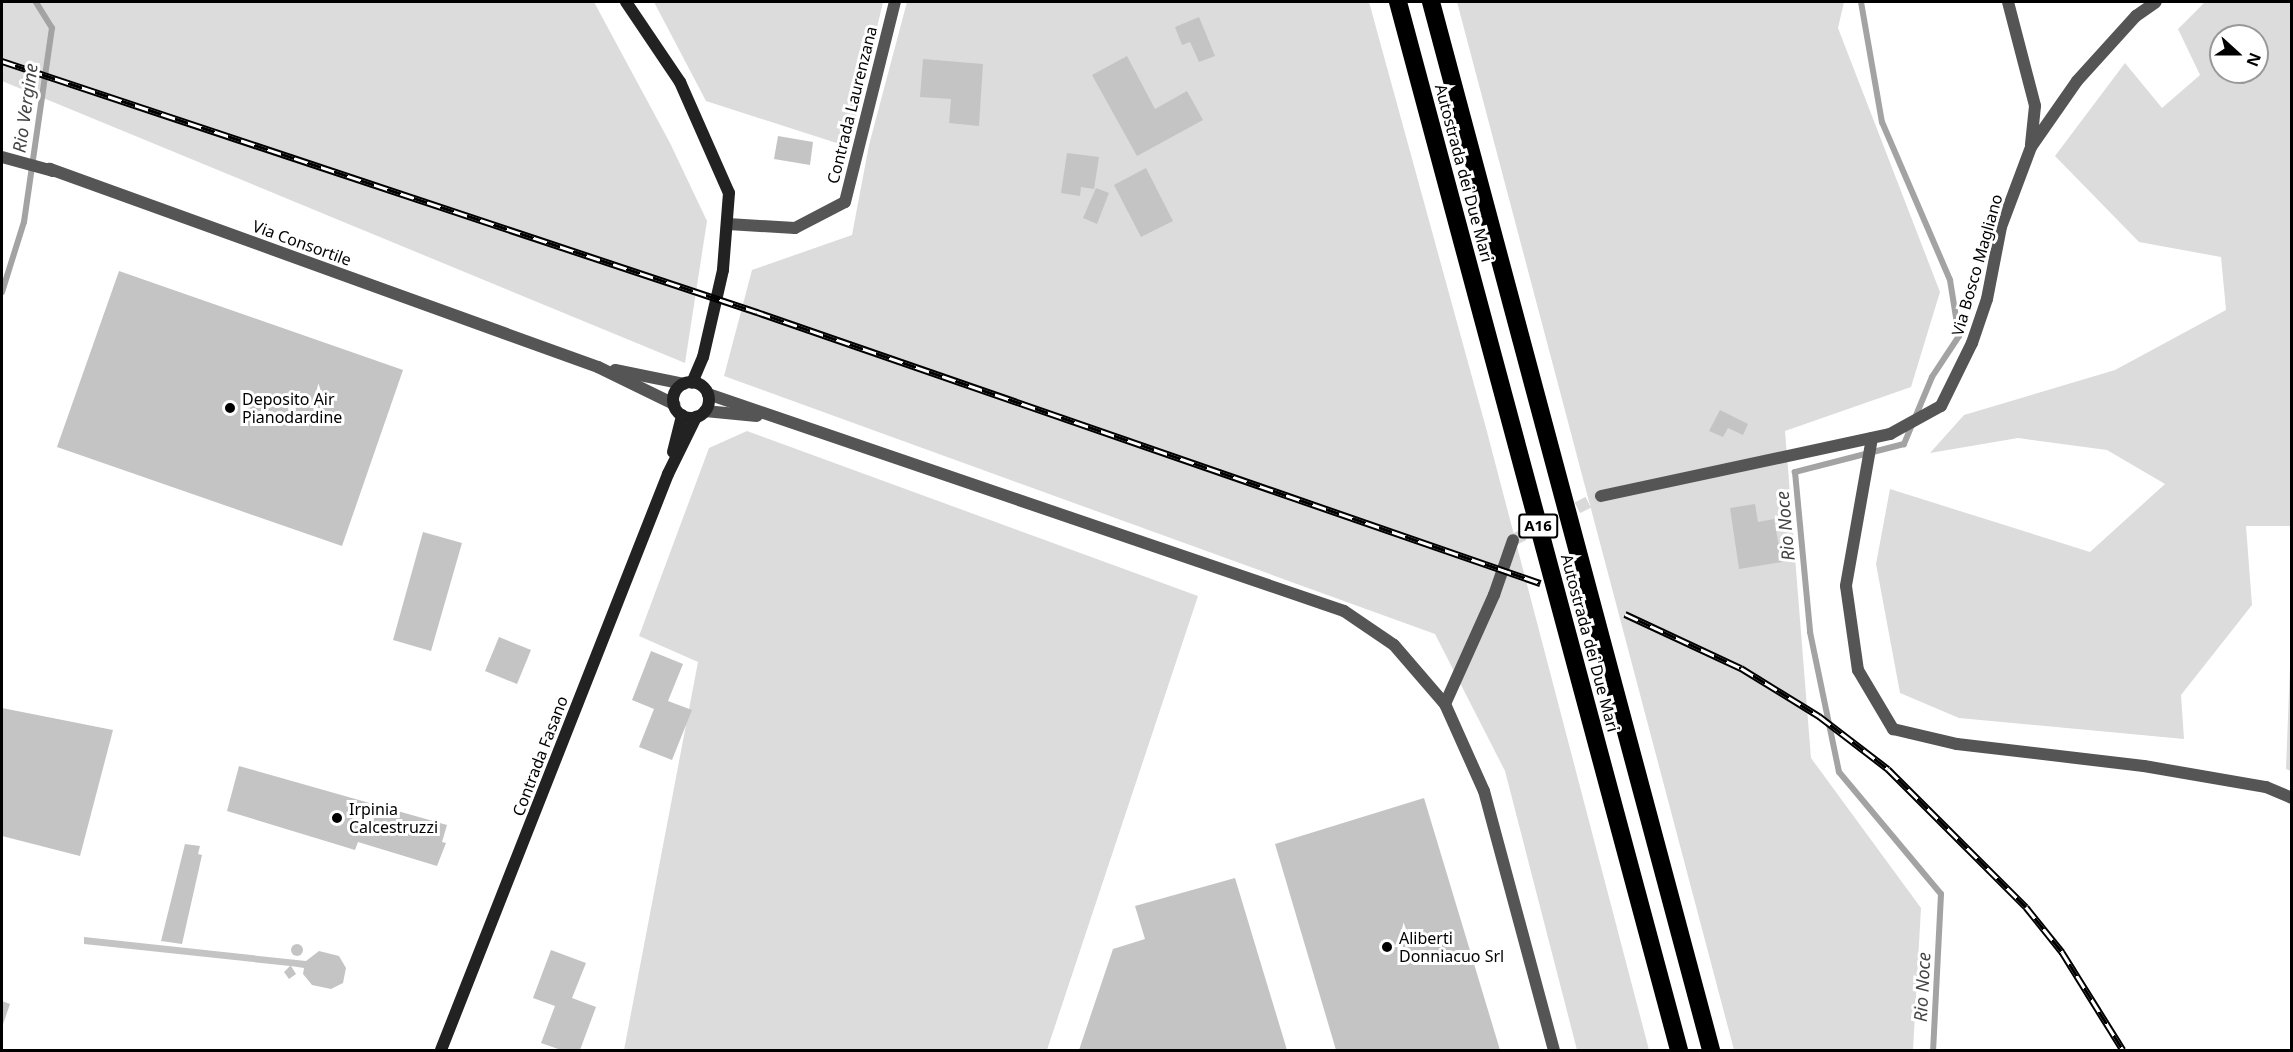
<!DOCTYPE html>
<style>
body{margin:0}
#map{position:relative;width:2293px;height:1052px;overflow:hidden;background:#fff;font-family:"Noto Sans",sans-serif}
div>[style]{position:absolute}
.green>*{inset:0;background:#dcdcdc}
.stream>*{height:6px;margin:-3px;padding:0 3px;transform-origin:3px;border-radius:3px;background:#a3a3a3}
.building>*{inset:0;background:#c4c4c4}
.round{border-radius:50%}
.minor-tunnel>*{height:12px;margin-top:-6px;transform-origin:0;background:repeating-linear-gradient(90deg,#d9d9d9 0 12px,transparent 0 18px)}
.minor>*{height:12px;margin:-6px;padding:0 6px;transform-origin:6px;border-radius:6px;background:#555}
.secondary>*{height:12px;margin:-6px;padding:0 6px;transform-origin:6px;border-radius:6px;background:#222}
.secondary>.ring{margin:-6px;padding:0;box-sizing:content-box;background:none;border:12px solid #222;border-radius:50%}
.motorway>*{height:18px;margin:-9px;padding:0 9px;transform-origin:9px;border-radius:9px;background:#000}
.rail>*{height:7px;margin-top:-3.5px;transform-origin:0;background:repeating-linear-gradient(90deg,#fff 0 14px,#000 0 28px);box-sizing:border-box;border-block:2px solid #000}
.dots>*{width:16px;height:16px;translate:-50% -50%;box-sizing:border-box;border:3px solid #fff;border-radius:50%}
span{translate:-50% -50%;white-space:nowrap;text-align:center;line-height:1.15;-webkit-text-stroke:6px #fff;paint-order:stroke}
.shield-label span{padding:2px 4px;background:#fff;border:2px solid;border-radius:4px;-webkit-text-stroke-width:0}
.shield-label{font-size:15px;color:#000;font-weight:700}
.street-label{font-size:16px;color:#000}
.poi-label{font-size:16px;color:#000}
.left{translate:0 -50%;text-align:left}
.water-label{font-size:18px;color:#444;font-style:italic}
.frame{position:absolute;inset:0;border:3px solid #000;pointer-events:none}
.north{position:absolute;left:2209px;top:24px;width:60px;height:60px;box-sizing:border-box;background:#fff;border:2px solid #999;border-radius:50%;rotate:111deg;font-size:16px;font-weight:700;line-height:24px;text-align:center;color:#000}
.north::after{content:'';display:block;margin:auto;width:21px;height:27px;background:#000;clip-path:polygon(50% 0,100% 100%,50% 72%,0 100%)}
</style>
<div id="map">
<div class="green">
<i style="clip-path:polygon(2px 2px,594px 2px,670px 143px,707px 221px,685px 363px,2px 81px)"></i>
<i style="clip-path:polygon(654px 2px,883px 2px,849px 147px,706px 101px)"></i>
<i style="clip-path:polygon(907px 2px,1369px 2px,1486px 428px,1649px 1050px,1577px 1050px,1505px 771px,1435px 634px,724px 376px,752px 270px,852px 235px,869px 145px)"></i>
<i style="clip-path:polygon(1457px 2px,1844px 2px,1838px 28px,1940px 292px,1911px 387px,1785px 431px,1811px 758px,1921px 908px,1913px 1050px,1734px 1050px)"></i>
<i style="clip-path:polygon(evenodd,2205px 2px,2291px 2px,2291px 526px,2246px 526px,2252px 605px,2181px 695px,2184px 739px,1959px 718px,1900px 693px,1876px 564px,1890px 489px,2090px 552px,2165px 484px,2107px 450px,2018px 438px,1930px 453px,1964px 415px,2115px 370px,2226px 310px,2221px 257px,2139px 242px,2055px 156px,2125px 63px,2162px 108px,2200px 75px,2178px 29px,2205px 2px,2221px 36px,2257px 36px,2257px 72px,2221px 72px,2221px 36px)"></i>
<i style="clip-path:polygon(747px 431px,1198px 596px,1047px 1050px,624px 1050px,698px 662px,639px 636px,709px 448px)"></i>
<i style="clip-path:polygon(2291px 640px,2291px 771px,2286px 769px)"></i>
</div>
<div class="stream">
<i style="left:1861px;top:2px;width:122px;rotate:80.1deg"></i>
<i style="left:1882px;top:122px;width:172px;rotate:66.7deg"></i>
<i style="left:1950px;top:280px;width:57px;rotate:80.9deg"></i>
<i style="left:1959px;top:336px;width:49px;rotate:123.4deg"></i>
<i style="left:1932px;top:377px;width:73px;rotate:112.7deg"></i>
<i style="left:1904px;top:444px;width:113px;rotate:165.6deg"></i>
<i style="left:1795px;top:472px;width:161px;rotate:84.6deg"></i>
<i style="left:1810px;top:632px;width:143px;rotate:78.3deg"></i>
<i style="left:1839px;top:772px;width:159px;rotate:50.1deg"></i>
<i style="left:1941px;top:894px;width:156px;rotate:92.9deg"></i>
<i style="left:2px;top:292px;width:73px;rotate:-72.6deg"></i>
<i style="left:24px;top:222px;width:196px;rotate:-81.8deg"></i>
<i style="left:52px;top:28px;width:31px;rotate:-122deg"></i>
</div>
<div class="building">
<i style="clip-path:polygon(1199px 17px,1215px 56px,1199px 62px,1190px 42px,1182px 45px,1175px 27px)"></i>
<i style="clip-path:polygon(1127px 56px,1155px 109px,1187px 91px,1203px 120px,1137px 156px,1092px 75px)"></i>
<i style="clip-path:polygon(923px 59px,983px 64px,979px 126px,949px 123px,951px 99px,920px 97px)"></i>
<i style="clip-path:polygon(778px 136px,813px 142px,810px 165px,774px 159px)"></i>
<i style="clip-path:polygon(1067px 153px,1099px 157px,1094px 189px,1081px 187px,1080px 196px,1061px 193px)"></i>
<i style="clip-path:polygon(1146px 168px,1173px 221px,1141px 237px,1114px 185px)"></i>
<i style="clip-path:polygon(1096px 188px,1109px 193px,1097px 224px,1083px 218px)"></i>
<i style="clip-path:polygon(119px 271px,403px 370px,342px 546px,57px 447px)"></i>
<i style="clip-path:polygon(1720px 410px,1748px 424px,1743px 435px,1728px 428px,1723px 437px,1709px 431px)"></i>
<i style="clip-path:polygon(1755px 504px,1758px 522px,1774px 519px,1782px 562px,1739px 569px,1730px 508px)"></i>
<i style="clip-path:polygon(423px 532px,462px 543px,431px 651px,393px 640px)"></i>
<i style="clip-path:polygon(499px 637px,531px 650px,517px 684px,485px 671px)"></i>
<i style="clip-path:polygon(651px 651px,683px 664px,668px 701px,692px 710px,672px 760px,639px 747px,654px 709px,632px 700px)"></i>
<i style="clip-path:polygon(2px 708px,113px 730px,80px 856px,2px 836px)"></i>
<i style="clip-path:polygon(239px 766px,447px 825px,442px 842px,446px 843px,437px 866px,358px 842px,355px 850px,227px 811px)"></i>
<i style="clip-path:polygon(1424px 798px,1500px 1050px,1336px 1050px,1275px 844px)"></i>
<i style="clip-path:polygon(185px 844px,200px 846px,198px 854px,202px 855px,182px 944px,161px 941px)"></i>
<i style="clip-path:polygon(1235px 878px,1287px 1050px,1079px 1050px,1113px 949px,1145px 939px,1135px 906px)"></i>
<i style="clip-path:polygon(84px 937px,306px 961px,319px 951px,339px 956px,346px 968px,343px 983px,331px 989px,312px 985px,303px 974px,304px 968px,291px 966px,296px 974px,289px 979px,284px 972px,290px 966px,84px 944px)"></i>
<i class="round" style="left:291px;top:944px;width:12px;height:12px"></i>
<i style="clip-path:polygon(551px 950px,586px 963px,572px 998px,596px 1007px,580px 1050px,561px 1050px,541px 1043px,555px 1006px,533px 998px)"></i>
<i style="clip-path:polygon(2px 1001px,10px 1004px,2px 1027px)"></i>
</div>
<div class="minor-tunnel">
<i style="left:1513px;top:540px;width:98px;rotate:-26.6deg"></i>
</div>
<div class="minor">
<i style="left:2008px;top:2px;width:107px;rotate:75.4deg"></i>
<i style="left:2035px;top:106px;width:39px;rotate:96deg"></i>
<i style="left:2px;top:157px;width:53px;rotate:15.4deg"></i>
<i style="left:53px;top:171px;width:4px;rotate:-146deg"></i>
<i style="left:50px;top:169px;width:583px;rotate:19.87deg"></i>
<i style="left:598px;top:367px;width:85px;rotate:26deg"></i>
<i style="left:728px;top:224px;width:67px;rotate:3.4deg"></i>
<i style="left:795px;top:228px;width:56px;rotate:-27.5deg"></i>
<i style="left:845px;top:202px;width:206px;rotate:-76deg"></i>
<i style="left:615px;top:370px;width:70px;rotate:11.5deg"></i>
<i style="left:708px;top:394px;width:672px;rotate:18.84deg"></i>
<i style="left:1344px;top:611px;width:60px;rotate:34.2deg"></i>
<i style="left:1394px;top:645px;width:78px;rotate:49.2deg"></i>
<i style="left:1445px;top:704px;width:95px;rotate:65.9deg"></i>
<i style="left:1484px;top:791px;width:268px;rotate:74.9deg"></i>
<i style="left:705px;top:411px;width:52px;rotate:5.5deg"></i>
<i style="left:1872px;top:438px;width:150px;rotate:100deg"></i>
<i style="left:1846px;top:586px;width:85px;rotate:81.9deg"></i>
<i style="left:1858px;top:670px;width:69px;rotate:59.3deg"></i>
<i style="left:1893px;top:729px;width:66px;rotate:13.2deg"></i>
<i style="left:1957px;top:744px;width:188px;rotate:6.7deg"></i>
<i style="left:2144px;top:766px;width:124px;rotate:9.8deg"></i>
<i style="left:2266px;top:787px;width:28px;rotate:23deg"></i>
<i style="left:1601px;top:496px;width:296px;rotate:-12.1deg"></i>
<i style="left:1890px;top:434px;width:58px;rotate:-28.8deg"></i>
<i style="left:1941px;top:406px;width:70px;rotate:-63.8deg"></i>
<i style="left:1972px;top:343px;width:46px;rotate:-71.2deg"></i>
<i style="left:1987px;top:299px;width:73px;rotate:-79deg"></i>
<i style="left:2001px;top:227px;width:85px;rotate:-69.4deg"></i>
<i style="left:2031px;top:147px;width:80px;rotate:-55.1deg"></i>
<i style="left:2077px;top:81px;width:88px;rotate:-47.8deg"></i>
<i style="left:2136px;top:16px;width:24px;rotate:-35deg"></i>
<i style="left:1445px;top:704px;width:120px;rotate:-65.8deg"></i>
<i style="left:1494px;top:595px;width:58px;rotate:-70.9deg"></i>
</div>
<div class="secondary">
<i style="left:626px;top:2px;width:97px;rotate:56deg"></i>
<i style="left:680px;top:82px;width:121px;rotate:66.2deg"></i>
<i style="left:729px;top:193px;width:77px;rotate:94.5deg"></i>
<i style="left:723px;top:270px;width:89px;rotate:102.9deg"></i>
<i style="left:703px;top:357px;width:28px;rotate:113deg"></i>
<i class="ring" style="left:673px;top:382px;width:24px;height:24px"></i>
<i style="left:673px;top:452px;width:38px;rotate:-76deg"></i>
<i style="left:441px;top:1050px;width:619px;rotate:-68.49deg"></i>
<i style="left:668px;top:474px;width:64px;rotate:-63.8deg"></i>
</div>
<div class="motorway">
<i style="left:1398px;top:2px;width:1085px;rotate:74.99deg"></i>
<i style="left:1431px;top:2px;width:1085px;rotate:75.04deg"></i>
</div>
<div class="rail">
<i style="left:2px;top:61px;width:796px;rotate:18.39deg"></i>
<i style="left:757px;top:312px;width:829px;rotate:19.09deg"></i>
<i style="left:1625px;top:614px;width:128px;rotate:25deg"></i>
<i style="left:1741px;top:668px;width:92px;rotate:31.6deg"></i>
<i style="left:1819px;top:716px;width:87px;rotate:37.5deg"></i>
<i style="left:1888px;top:769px;width:195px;rotate:45deg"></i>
<i style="left:2026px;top:907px;width:58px;rotate:51.3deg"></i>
<i style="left:2062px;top:952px;width:115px;rotate:58.1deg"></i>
</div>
<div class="dots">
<i style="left:230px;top:408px;background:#000"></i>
<i style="left:337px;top:818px;background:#000"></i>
<i style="left:1387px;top:947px;background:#000"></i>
</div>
<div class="shield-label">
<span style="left:1538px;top:526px">A16</span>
</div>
<div class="street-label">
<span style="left:852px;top:105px;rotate:-76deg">Contrada Laurenzana</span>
<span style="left:1464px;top:173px;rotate:75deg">Autostrada dei Due Mari</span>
<span style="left:302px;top:243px;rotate:20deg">Via Consortile</span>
<span style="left:1977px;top:265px;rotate:-74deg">Via Bosco Magliano</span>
<span style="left:1590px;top:643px;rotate:75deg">Autostrada dei Due Mari</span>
<span style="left:540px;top:756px;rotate:-69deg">Contrada Fasano</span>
</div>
<div class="poi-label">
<span class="left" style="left:242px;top:408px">Deposito Air<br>Pianodardine</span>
<span class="left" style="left:349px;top:818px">Irpinia<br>Calcestruzzi</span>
<span class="left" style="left:1399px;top:947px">Aliberti<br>Donniacuo Srl</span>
</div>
<div class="water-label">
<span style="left:25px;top:108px;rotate:-82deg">Rio Vergine</span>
<span style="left:1785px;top:526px;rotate:-95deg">Rio Noce</span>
<span style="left:1922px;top:987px;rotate:-87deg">Rio Noce</span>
</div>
<div class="frame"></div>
<div class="north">N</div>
</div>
